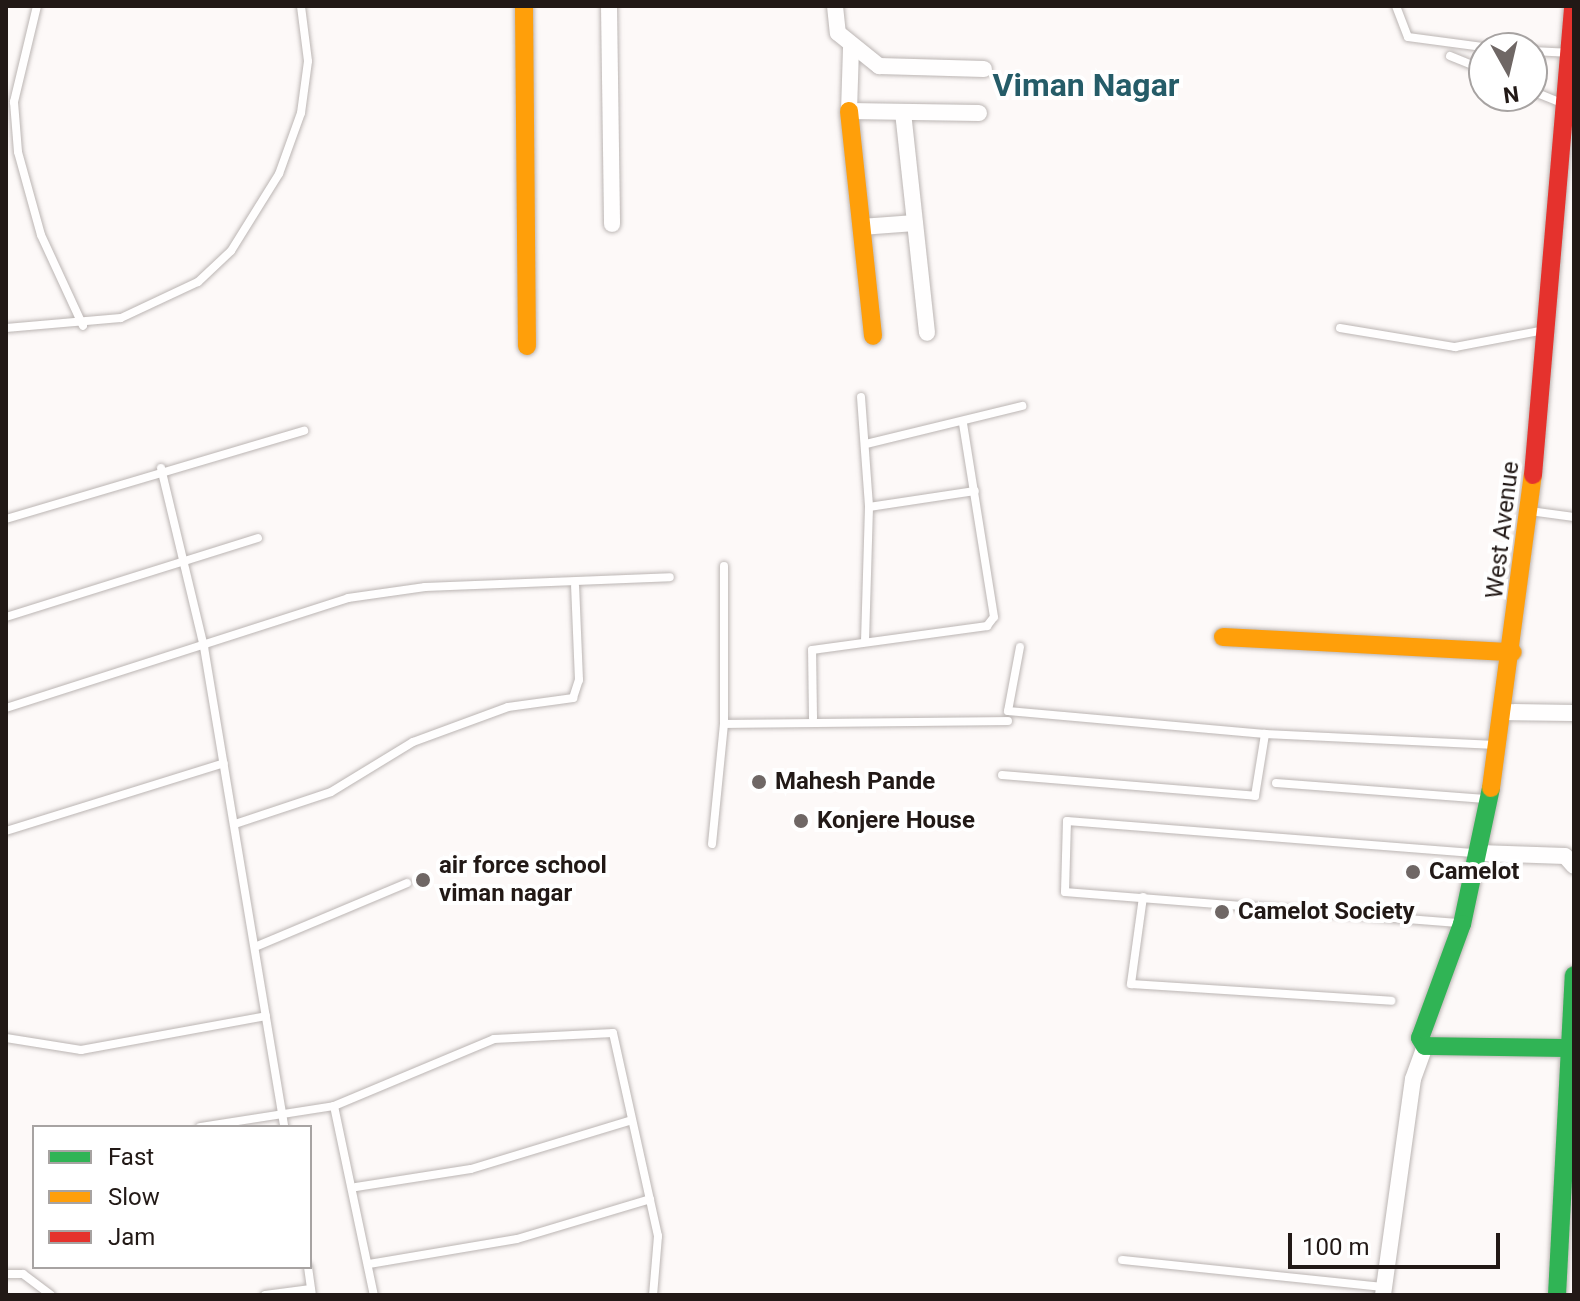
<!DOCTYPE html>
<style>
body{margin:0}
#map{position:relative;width:1580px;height:1301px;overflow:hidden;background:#fdf9f8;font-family:Roboto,sans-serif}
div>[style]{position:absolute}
.roads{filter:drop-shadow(0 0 2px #bbb5b3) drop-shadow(0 0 2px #bbb5b3)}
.lane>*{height:8px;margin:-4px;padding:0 4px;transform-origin:4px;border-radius:4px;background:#fffefe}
.street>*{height:16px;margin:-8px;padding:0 8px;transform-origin:8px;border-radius:8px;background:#fffefe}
.fast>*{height:18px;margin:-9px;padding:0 9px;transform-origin:9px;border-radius:9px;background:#30b455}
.slow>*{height:18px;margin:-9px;padding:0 9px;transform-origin:9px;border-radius:9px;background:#ff9f0a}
.jam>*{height:18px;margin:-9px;padding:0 9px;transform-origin:9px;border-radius:9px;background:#e5322d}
.dots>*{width:22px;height:22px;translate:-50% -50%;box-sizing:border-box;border:4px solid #fff;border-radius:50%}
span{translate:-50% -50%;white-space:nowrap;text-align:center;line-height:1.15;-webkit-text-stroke:8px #fff;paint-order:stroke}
.street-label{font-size:24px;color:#221916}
.poi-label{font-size:24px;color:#221916;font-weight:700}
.left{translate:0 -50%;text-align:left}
.district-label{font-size:32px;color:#255c68;font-weight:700}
.frame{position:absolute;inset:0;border:8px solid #221916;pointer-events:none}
.legend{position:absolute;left:32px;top:1125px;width:280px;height:144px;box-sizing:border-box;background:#fff;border:2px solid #a7a3a2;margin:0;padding:10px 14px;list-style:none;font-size:24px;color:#221916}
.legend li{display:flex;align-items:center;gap:16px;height:40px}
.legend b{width:40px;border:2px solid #a7a3a2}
.north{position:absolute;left:1468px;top:32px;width:80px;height:80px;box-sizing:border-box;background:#fff;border:2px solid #a7a3a2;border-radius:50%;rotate:172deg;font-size:22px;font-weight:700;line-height:32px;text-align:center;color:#221916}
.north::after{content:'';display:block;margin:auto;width:28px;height:36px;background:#6f6765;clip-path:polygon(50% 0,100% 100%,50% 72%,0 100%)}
.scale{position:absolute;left:1288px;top:1233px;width:212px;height:36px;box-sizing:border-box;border:4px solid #221916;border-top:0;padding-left:10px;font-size:24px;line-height:28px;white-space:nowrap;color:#221916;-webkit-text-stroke:6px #fff;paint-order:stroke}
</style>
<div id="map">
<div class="roads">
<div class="lane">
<i style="left:37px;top:6px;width:99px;rotate:103.5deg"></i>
<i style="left:14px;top:102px;width:50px;rotate:85.4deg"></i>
<i style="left:18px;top:152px;width:86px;rotate:74.5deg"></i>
<i style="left:41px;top:235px;width:100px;rotate:65.2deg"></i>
<i style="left:1396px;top:6px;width:33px;rotate:69deg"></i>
<i style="left:1408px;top:37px;width:83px;rotate:7.6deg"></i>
<i style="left:1532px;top:51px;width:35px;rotate:3deg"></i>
<i style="left:1450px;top:56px;width:37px;rotate:22deg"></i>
<i style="left:1532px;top:91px;width:31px;rotate:22deg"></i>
<i style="left:6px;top:328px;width:115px;rotate:-5deg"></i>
<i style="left:121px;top:318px;width:85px;rotate:-25.1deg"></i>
<i style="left:198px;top:282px;width:45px;rotate:-43.2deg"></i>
<i style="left:231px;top:251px;width:91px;rotate:-58.1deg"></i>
<i style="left:279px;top:174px;width:65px;rotate:-70.2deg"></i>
<i style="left:301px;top:113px;width:52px;rotate:-82.3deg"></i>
<i style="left:308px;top:61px;width:55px;rotate:-97.3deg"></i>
<i style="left:1340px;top:328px;width:117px;rotate:9.4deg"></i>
<i style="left:1455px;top:347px;width:92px;rotate:-10.7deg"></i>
<i style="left:861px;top:397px;width:110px;rotate:85.8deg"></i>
<i style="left:869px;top:507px;width:135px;rotate:91.7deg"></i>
<i style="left:866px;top:444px;width:161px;rotate:-13.7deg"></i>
<i style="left:161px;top:468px;width:184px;rotate:76.5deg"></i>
<i style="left:204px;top:647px;width:487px;rotate:80.5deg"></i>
<i style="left:869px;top:507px;width:107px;rotate:-8.6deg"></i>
<i style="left:1530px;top:511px;width:44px;rotate:7.8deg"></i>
<i style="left:6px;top:519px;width:311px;rotate:-16.5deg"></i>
<i style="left:6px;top:617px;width:264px;rotate:-17.4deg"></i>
<i style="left:1020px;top:647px;width:65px;rotate:100.6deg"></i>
<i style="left:1008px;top:711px;width:258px;rotate:5.1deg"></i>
<i style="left:1265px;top:734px;width:231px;rotate:2.7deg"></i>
<i style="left:6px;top:708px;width:359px;rotate:-17.8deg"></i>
<i style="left:348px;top:598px;width:78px;rotate:-8.1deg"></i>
<i style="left:425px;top:587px;width:245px;rotate:-2.3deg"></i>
<i style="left:813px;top:718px;width:68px;rotate:-90.8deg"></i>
<i style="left:812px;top:650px;width:177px;rotate:-7.8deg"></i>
<i style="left:987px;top:626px;width:11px;rotate:-52deg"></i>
<i style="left:994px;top:617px;width:196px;rotate:-99.1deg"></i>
<i style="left:724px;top:724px;width:284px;rotate:-0.6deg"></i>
<i style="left:1002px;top:775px;width:254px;rotate:4.7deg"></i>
<i style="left:1255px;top:796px;width:63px;rotate:-80.8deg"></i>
<i style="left:1276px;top:783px;width:210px;rotate:4.4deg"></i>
<i style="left:235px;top:824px;width:101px;rotate:-18.4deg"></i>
<i style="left:331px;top:792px;width:96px;rotate:-31.4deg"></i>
<i style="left:413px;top:742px;width:101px;rotate:-20.2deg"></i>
<i style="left:508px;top:707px;width:66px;rotate:-7.9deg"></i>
<i style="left:573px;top:698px;width:19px;rotate:-72deg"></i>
<i style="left:579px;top:680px;width:94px;rotate:-92.4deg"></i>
<i style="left:6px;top:831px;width:228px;rotate:-17.3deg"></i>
<i style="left:712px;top:844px;width:121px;rotate:-84.3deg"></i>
<i style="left:724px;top:724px;width:158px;rotate:-90deg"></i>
<i style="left:1143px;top:897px;width:88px;rotate:97.9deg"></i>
<i style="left:1131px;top:984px;width:261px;rotate:3.7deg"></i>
<i style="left:1457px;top:923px;width:393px;rotate:-175.5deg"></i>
<i style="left:1065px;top:892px;width:71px;rotate:-88.4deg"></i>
<i style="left:1067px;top:821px;width:407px;rotate:4.5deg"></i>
<i style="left:255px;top:947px;width:165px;rotate:-22.8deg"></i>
<i style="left:6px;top:1038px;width:76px;rotate:9.1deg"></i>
<i style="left:81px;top:1050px;width:188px;rotate:-10.4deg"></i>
<i style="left:334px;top:1106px;width:193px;rotate:78.1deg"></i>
<i style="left:200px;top:1127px;width:136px;rotate:-8.9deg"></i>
<i style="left:334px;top:1106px;width:173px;rotate:-22.7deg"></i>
<i style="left:494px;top:1039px;width:119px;rotate:-2.9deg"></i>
<i style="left:613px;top:1033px;width:208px;rotate:77.5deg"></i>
<i style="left:658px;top:1236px;width:59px;rotate:94.8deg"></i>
<i style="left:356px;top:1187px;width:116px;rotate:-8.9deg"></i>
<i style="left:471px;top:1169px;width:168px;rotate:-16.9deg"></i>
<i style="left:1122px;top:1260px;width:263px;rotate:5.9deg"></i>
<i style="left:369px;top:1264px;width:150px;rotate:-9.6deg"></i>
<i style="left:517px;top:1239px;width:139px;rotate:-16.7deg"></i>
<i style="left:308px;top:1267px;width:28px;rotate:82deg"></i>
<i style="left:6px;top:1274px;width:17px"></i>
<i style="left:23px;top:1274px;width:35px;rotate:37deg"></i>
<i style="left:265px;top:1295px;width:46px;rotate:-7.4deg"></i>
</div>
<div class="street">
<i style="left:609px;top:6px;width:218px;rotate:89.2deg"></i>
<i style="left:835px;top:6px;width:27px;rotate:84deg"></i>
<i style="left:838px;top:33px;width:53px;rotate:38.8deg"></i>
<i style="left:879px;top:66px;width:105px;rotate:1.6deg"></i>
<i style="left:851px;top:48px;width:63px;rotate:91.8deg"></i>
<i style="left:849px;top:111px;width:130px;rotate:0.9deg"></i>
<i style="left:903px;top:112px;width:222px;rotate:83.8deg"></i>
<i style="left:861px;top:227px;width:54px;rotate:-4.2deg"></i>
<i style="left:1504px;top:712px;width:70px;rotate:0.8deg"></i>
<i style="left:1479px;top:853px;width:86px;rotate:2deg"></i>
<i style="left:1565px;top:856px;width:13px;rotate:48deg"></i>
<i style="left:1383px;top:1295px;width:218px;rotate:-82.1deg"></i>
<i style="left:1413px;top:1079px;width:35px;rotate:-70deg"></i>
</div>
<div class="fast">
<i style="left:1491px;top:788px;width:139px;rotate:102deg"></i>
<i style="left:1462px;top:924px;width:121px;rotate:110.2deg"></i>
<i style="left:1420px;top:1038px;width:9px;rotate:58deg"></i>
<i style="left:1425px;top:1046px;width:149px;rotate:0.8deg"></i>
<i style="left:1557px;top:1295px;width:320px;rotate:-87deg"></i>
</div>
<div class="slow">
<i style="left:524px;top:6px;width:340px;rotate:89.5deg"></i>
<i style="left:849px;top:111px;width:226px;rotate:83.9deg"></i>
<i style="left:1223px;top:637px;width:290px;rotate:3deg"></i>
<i style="left:1491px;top:788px;width:316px;rotate:-82.4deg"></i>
</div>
<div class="jam">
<i style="left:1533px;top:475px;width:471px;rotate:-85.1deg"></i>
</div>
</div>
<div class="dots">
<i style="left:759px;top:782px;background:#6f6765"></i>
<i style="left:801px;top:821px;background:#6f6765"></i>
<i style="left:1413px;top:872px;background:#6f6765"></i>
<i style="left:423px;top:880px;background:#6f6765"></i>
<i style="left:1222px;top:912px;background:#6f6765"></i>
</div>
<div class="street-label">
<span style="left:1503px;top:530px;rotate:-83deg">West Avenue</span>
</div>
<div class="poi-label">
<span class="left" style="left:775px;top:782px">Mahesh Pande</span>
<span class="left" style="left:817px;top:821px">Konjere House</span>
<span class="left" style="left:439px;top:880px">air force school<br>viman nagar</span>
<span class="left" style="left:1429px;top:872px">Camelot</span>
<span class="left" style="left:1238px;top:912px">Camelot Society</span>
</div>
<div class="district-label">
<span style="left:1086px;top:85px">Viman Nagar</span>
</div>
<div class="frame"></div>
<ul class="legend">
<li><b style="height:10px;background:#30b455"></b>Fast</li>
<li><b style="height:10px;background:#ff9f0a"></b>Slow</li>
<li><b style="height:10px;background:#e5322d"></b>Jam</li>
</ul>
<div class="north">N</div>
<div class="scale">100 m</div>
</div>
